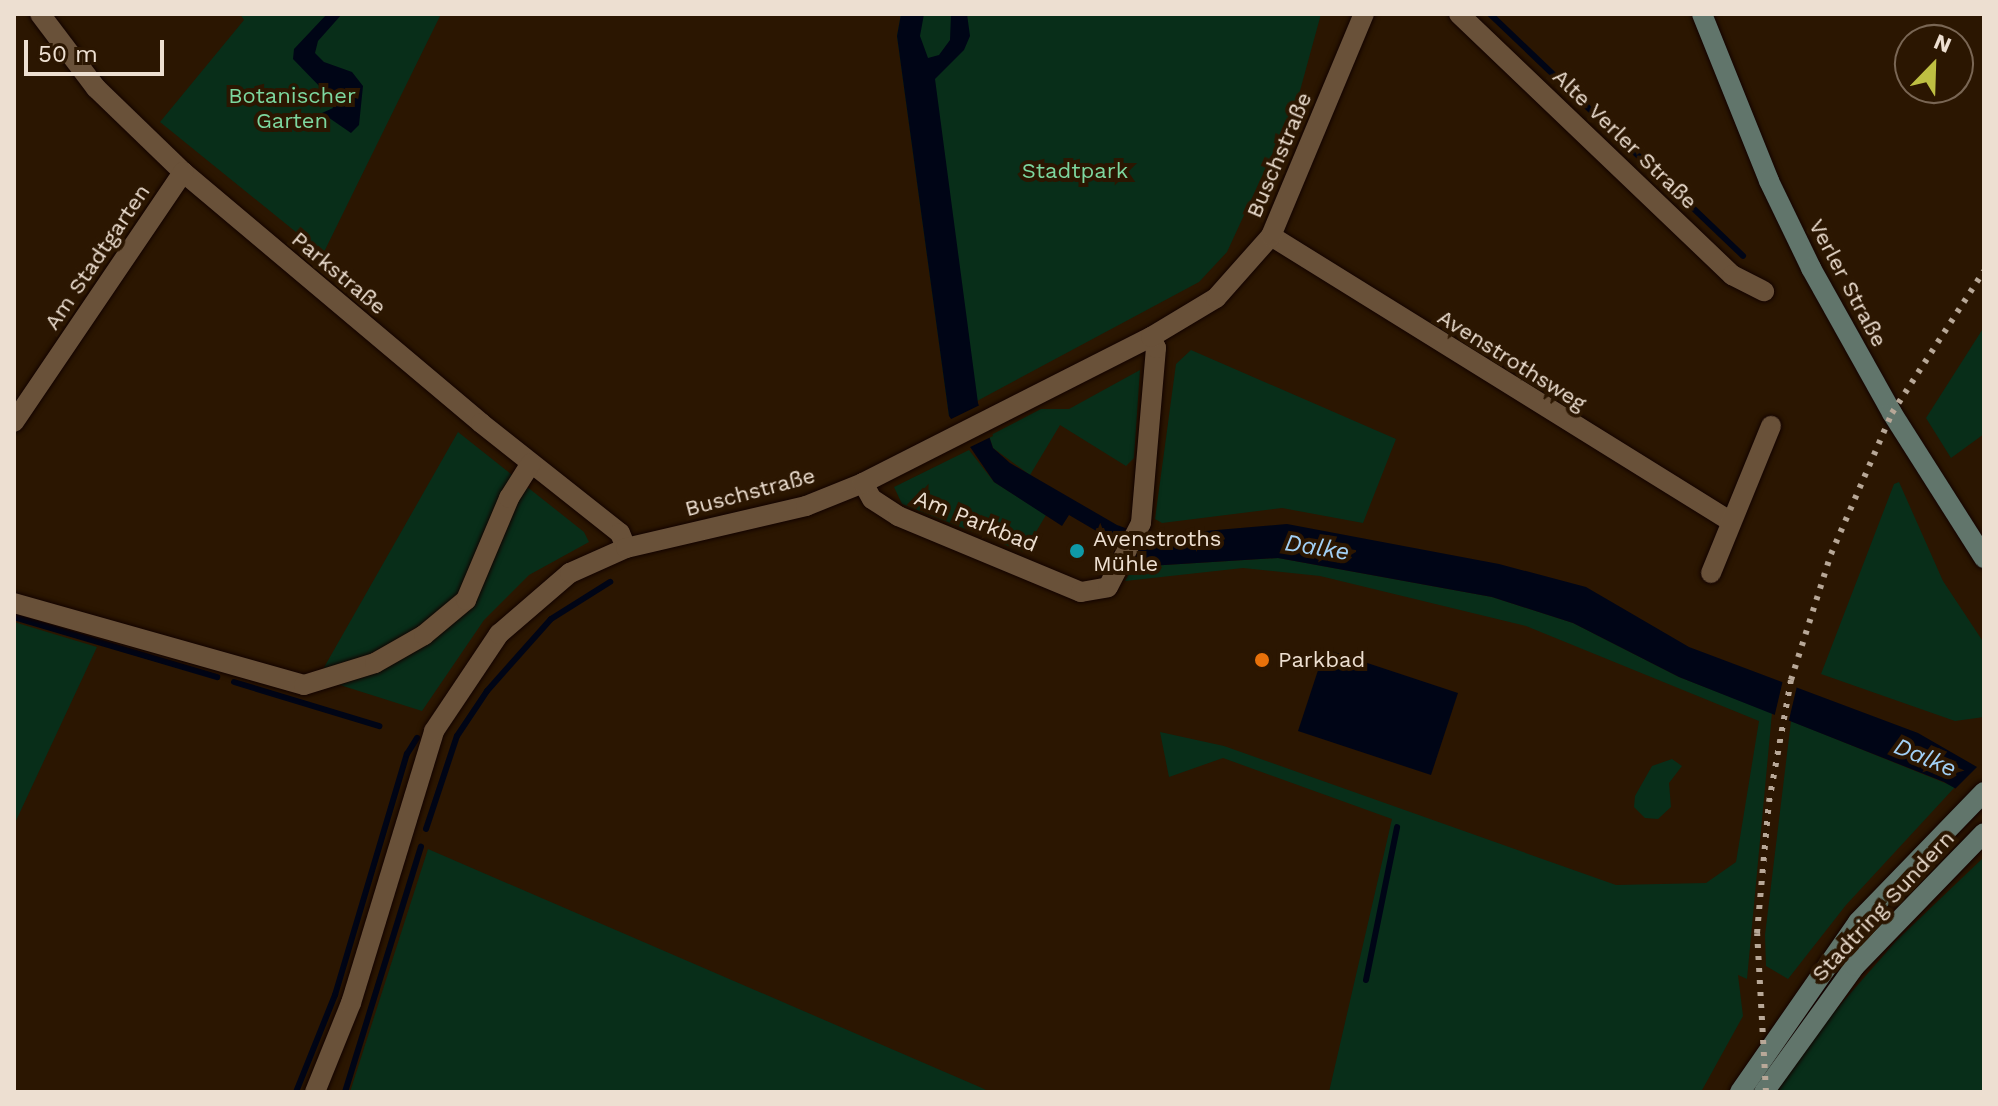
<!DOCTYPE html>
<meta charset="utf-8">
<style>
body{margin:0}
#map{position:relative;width:1998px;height:1106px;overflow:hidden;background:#2b1601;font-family:"Work Sans",sans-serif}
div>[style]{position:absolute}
.green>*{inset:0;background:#082e19}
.water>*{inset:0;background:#000516}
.pier>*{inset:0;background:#2b1601}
.stream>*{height:6px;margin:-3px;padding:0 3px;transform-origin:3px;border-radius:3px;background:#000516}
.roads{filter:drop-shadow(0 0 2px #120300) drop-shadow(0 0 2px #120300)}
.street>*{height:20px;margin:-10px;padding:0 10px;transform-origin:10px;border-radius:10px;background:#695139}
.secondary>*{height:20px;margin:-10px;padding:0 10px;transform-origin:10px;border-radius:10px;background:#61756b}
.rail>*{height:6px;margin-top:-3px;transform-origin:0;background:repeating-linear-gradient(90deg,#b8a898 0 4px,transparent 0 12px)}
.dots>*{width:22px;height:22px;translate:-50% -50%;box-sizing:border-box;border:4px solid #2b1601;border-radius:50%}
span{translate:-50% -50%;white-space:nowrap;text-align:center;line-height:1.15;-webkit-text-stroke:8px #2b1601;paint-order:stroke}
.park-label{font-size:22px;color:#7dd79f}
.street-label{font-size:22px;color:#eddfd1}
.poi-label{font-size:22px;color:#eddfd1}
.left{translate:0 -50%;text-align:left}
.water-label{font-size:24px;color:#a2d0f5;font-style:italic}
.frame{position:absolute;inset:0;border:16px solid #eddfd1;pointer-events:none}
.north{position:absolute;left:1894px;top:24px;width:80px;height:80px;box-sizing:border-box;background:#2b1601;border:2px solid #796654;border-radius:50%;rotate:23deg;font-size:22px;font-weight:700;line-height:32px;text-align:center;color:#eddfd1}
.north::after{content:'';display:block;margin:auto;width:28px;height:36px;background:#bebf42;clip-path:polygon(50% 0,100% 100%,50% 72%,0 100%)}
.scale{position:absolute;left:24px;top:40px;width:140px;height:36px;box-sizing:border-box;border:4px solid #eddfd1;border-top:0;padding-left:10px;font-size:24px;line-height:28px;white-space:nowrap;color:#eddfd1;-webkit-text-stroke:6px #2b1601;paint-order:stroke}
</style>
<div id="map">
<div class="green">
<i style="clip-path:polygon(240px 14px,441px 14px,323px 254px,160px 122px,244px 20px)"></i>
<i style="clip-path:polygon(901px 14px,1321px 14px,1298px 98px,1227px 252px,1199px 282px,949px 416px,897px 36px)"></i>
<i style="clip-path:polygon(1984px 327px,1984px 434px,1951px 458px,1926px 418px)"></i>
<i style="clip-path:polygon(1191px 350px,1396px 439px,1363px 523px,1282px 508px,1162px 523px,1155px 519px,1176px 364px)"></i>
<i style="clip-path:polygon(1140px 370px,1134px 458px,1126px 466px,1060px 425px,1030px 475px,993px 448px,989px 436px,1041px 409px,1069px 409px)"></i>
<i style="clip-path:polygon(458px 432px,584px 532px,589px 542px,529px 575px,484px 620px,422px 711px,318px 678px)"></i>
<i style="clip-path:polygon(969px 450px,994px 482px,1046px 515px,1024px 552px,902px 504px,894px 487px)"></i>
<i style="clip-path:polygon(1899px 482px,1943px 581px,1984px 643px,1984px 717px,1955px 721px,1821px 674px,1894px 484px)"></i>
<i style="clip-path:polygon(1278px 558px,1492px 597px,1573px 623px,1679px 677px,1772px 713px,1747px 979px,1738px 975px,1743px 1016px,1701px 1092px,1329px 1092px,1392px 819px,1223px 758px,1169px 777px,1160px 732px,1224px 746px,1616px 885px,1706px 883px,1736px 862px,1759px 721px,1526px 626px,1320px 576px,1243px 568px,1125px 581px,1133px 567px)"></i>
<i style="clip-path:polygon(14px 622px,97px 647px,14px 825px)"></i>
<i style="clip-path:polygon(1791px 721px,1955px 787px,1846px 905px,1788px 979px,1766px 966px,1765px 935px)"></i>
<i style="clip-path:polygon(1672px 759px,1682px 766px,1669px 783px,1671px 807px,1658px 819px,1645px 818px,1634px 807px,1635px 796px,1652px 766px)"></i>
<i style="clip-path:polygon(428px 849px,982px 1088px,990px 1092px,350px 1092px)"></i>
<i style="clip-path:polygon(1984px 857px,1984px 1092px,1777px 1092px,1814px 1035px,1896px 941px)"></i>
</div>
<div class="water">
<i style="clip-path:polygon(327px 14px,342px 14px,318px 41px,315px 53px,324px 62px,352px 72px,363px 86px,359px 125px,351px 133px,322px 113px,333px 108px,326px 93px,293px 59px,294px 49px)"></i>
<i style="clip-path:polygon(901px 14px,924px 14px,920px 36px,928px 58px,939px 55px,950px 40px,951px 14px,967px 14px,970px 36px,964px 50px,935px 79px,978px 403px,993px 448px,1010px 463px,1117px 525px,1147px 536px,1287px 524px,1499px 564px,1586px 587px,1689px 647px,1918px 733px,1984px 771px,1984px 805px,1944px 782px,1679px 677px,1573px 623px,1492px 597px,1278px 558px,1133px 567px,1110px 539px,1069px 515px,1062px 526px,994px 482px,949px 416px,897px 36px)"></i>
<i style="clip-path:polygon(1325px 649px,1458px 693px,1431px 775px,1298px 731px)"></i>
</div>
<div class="pier">
<i style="clip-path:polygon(982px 404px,993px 436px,964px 450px,947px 421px)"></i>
<i style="clip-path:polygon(1783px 680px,1797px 686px,1788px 724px,1774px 718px)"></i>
<i style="clip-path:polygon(1980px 764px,1984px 767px,1984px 809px,1953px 791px)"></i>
</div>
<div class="stream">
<i style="left:1490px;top:14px;width:350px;rotate:43.7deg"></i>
<i style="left:14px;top:617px;width:212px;rotate:16.5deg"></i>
<i style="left:234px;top:682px;width:152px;rotate:16.9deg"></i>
<i style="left:426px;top:829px;width:98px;rotate:-71.6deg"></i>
<i style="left:457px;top:736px;width:54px;rotate:-56.3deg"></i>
<i style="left:487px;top:691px;width:96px;rotate:-48.4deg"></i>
<i style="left:551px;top:619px;width:70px;rotate:-32.1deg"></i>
<i style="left:1366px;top:980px;width:156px;rotate:-78.5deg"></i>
<i style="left:296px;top:1092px;width:105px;rotate:-68.1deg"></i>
<i style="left:335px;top:995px;width:252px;rotate:-73.4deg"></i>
<i style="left:407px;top:754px;width:19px;rotate:-58deg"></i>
<i style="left:345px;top:1092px;width:257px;rotate:-72.8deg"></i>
</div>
<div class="roads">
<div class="street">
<i style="left:40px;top:14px;width:93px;rotate:52.9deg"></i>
<i style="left:96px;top:88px;width:121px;rotate:44deg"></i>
<i style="left:183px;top:172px;width:390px;rotate:40.1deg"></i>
<i style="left:481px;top:423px;width:177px;rotate:38.4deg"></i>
<i style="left:620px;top:533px;width:16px;rotate:68deg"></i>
<i style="left:1459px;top:14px;width:378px;rotate:43.7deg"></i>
<i style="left:1732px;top:275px;width:36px;rotate:27deg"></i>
<i style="left:1271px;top:236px;width:540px;rotate:31.84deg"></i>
<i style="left:14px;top:422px;width:302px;rotate:-55.9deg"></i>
<i style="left:863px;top:483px;width:18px;rotate:61deg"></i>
<i style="left:872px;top:499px;width:31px;rotate:33deg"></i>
<i style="left:898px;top:516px;width:198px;rotate:22.6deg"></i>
<i style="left:1081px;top:592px;width:27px;rotate:-10deg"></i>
<i style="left:1108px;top:587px;width:72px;rotate:-62.7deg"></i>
<i style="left:1141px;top:523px;width:176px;rotate:-85.1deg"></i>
<i style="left:1156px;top:348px;width:12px;rotate:-114deg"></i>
<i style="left:1711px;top:573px;width:159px;rotate:-67.8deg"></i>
<i style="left:14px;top:603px;width:301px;rotate:15.8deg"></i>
<i style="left:304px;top:685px;width:74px;rotate:-17.2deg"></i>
<i style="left:375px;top:663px;width:56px;rotate:-29.7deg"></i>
<i style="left:424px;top:635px;width:55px;rotate:-39.8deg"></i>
<i style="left:466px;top:600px;width:111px;rotate:-67.1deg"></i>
<i style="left:509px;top:498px;width:41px;rotate:-57.8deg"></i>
<i style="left:315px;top:1092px;width:96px;rotate:-68deg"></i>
<i style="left:351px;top:1003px;width:284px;rotate:-73deg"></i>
<i style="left:434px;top:731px;width:117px;rotate:-56.2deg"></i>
<i style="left:499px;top:634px;width:94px;rotate:-40.7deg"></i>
<i style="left:570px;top:573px;width:61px;rotate:-24.1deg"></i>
<i style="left:626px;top:548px;width:185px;rotate:-13.1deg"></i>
<i style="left:806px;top:506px;width:61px;rotate:-22deg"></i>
<i style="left:863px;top:483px;width:323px;rotate:-26.9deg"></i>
<i style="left:1151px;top:337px;width:76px;rotate:-31deg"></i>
<i style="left:1216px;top:298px;width:83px;rotate:-48.4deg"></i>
<i style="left:1271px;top:236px;width:241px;rotate:-67.3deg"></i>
</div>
<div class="secondary">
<i style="left:1702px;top:14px;width:180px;rotate:68.1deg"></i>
<i style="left:1769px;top:181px;width:97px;rotate:64.2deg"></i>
<i style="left:1811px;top:268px;width:166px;rotate:60.8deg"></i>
<i style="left:1892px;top:413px;width:172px;rotate:57.6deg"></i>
<i style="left:1740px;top:1092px;width:207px;rotate:-55.2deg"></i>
<i style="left:1858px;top:922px;width:181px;rotate:-45.9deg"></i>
<i style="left:1764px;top:1092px;width:155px;rotate:-54.2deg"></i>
<i style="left:1855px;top:966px;width:185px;rotate:-45.9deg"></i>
</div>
</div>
<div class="rail">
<i style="left:1766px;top:1092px;width:159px;rotate:-93.2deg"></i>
<i style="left:1757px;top:933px;width:132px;rotate:-84.8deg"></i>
<i style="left:1769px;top:802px;width:124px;rotate:-79.8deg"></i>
<i style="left:1791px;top:680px;width:132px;rotate:-72.4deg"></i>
<i style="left:1831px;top:554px;width:154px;rotate:-66.6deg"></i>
<i style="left:1892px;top:413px;width:169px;rotate:-57.1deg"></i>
</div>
<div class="dots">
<i style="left:1077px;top:551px;background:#0f9aa8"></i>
<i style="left:1262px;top:660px;background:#e8710a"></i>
</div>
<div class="park-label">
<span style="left:292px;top:108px">Botanischer<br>Garten</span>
<span style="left:1075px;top:171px">Stadtpark</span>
</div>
<div class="street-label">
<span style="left:1625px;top:139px;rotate:44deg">Alte Verler Straße</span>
<span style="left:1279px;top:155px;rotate:-67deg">Buschstraße</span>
<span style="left:97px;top:257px;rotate:-56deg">Am Stadtgarten</span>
<span style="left:339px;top:273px;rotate:40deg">Parkstraße</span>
<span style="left:1848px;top:283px;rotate:62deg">Verler Straße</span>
<span style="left:1512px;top:360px;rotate:32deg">Avenstrothsweg</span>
<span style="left:750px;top:492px;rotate:-15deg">Buschstraße</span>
<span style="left:976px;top:521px;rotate:22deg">Am Parkbad</span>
<span style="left:1883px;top:906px;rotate:-47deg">Stadtring Sundern</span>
</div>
<div class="poi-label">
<span class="left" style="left:1093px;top:551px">Avenstroths<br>Mühle</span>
<span class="left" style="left:1278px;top:660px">Parkbad</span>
</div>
<div class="water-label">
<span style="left:1317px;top:548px;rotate:9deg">Dalke</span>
<span style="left:1925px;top:758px;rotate:23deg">Dalke</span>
</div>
<div class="frame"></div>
<div class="north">N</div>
<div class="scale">50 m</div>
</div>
